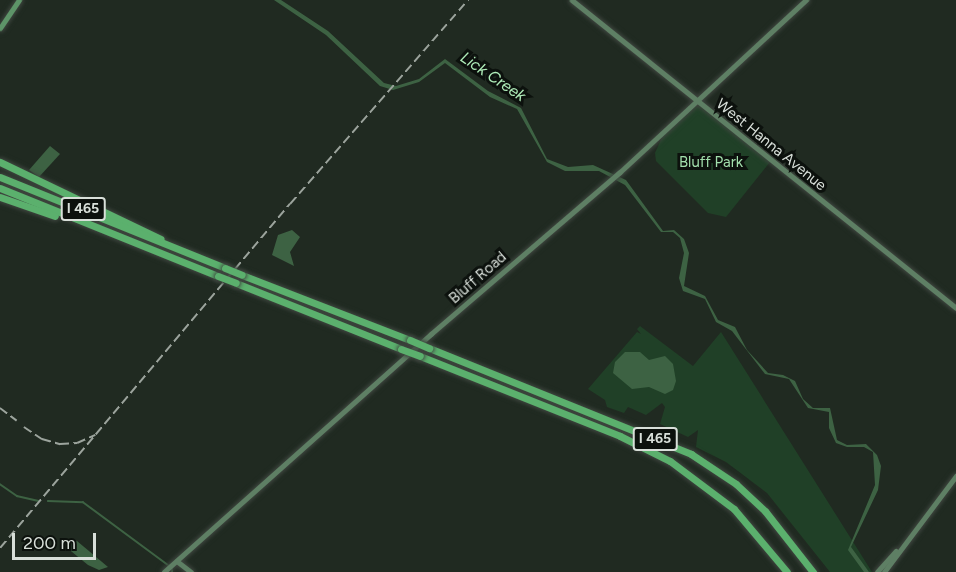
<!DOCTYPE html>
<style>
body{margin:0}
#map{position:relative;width:956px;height:572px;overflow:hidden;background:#202a21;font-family:Figtree,sans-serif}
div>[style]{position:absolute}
.green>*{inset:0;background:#204027}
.water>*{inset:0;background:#3d6243}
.stream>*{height:1.5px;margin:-0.75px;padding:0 0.75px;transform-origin:0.75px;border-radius:0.75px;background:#3d6243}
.roads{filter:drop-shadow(0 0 2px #3f4740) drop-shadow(0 0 2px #3f4740)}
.secondary>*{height:4.5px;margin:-2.25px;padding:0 2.25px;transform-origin:2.25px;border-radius:2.25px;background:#5e7f64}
.primary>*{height:5px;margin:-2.5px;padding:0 2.5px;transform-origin:2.5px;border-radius:2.5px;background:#5d9468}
.highway>*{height:7px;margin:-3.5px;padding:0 3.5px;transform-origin:3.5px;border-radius:3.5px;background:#5bb06d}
.rail>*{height:1.5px;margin-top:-0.75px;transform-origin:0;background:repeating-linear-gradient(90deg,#9ca49d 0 9px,transparent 0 13.5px)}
.bridges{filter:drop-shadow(0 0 2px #3f4740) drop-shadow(0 0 2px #3f4740)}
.highway-bridge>*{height:7px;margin:-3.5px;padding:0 3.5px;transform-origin:3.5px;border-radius:3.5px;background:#5bb06d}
span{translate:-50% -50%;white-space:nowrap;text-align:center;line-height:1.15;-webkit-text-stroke:6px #0c110d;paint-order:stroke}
.shield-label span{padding:2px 4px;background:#0c110d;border:2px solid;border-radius:4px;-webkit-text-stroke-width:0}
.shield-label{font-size:14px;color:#d8dfd9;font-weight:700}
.street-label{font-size:15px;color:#d8dfd9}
.park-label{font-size:15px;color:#a2dfac}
.water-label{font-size:16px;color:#afedb9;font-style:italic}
.scale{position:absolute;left:12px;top:533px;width:84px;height:27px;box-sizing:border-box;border:3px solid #d8dfd9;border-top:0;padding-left:8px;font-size:18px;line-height:21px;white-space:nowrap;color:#d8dfd9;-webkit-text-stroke:4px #0c110d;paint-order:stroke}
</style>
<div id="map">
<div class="green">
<i style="clip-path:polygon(698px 105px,770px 162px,726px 217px,708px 213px,656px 161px,655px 153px,663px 135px)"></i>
<i style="clip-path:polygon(640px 326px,693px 366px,721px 332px,872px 572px,830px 572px,767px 493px,726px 462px,696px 447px,698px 430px,688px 437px,660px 424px,665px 407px,662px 403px,646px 415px,628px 407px,624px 413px,607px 407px,605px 400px,588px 389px,637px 332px,641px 334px,637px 329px)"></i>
</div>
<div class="water">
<i style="clip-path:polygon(274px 0,281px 0,328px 31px,384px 83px,396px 86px,419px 79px,445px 59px,488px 91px,521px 108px,547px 159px,568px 167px,593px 165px,626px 180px,663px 231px,674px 230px,684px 239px,689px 253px,684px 286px,705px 296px,718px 320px,735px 327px,747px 350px,768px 373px,783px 375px,795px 381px,803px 399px,813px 408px,830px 408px,837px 440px,847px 445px,866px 444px,877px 455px,881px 466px,878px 490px,851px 547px,869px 572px,864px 572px,848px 550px,875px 485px,873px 452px,864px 447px,847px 447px,836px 443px,829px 428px,829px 412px,808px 408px,789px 379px,765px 374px,732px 331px,716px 322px,705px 299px,683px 291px,679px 278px,684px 253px,680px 238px,673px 232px,661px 232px,625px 185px,599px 171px,565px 171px,547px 162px,517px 109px,490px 97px,445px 63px,419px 82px,393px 90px,380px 86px,326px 35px)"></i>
<i style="clip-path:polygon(50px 146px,60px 154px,39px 177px,29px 170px)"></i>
<i style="clip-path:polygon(292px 230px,300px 237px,290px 252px,294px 266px,272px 255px,278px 235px)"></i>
<i style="clip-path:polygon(625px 352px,640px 352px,649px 360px,665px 356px,673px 364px,676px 381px,673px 390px,665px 394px,649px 387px,632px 389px,613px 373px,615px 362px)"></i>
<i style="clip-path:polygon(70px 540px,77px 541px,108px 567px,99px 570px,88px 565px,66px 547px)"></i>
</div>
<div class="stream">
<i style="left:0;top:484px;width:21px;rotate:35deg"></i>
<i style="left:17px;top:496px;width:23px;rotate:13deg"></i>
<i style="left:48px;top:501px;width:35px;rotate:2deg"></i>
<i style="left:83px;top:502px;width:106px;rotate:36.5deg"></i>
<i style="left:172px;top:572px;width:3px;rotate:-90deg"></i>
</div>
<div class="roads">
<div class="secondary">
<i style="left:572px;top:0;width:492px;rotate:38.7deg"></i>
<i style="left:177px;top:561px;width:18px;rotate:38deg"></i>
<i style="left:164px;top:572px;width:358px;rotate:-41.7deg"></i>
<i style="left:431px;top:334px;width:248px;rotate:-40.6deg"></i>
<i style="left:619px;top:173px;width:255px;rotate:-42.8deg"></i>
<i style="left:877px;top:572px;width:28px;rotate:-48deg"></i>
<i style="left:884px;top:572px;width:120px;rotate:-53.1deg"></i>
</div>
<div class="primary">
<i style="left:0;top:28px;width:34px;rotate:-56deg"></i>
</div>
<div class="highway">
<i style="left:0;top:162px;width:178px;rotate:25.6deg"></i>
<i style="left:0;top:177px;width:243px;rotate:22deg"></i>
<i style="left:0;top:188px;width:235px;rotate:22deg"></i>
<i style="left:0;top:197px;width:58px;rotate:19.1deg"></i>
<i style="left:242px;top:275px;width:180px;rotate:21.2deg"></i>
<i style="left:236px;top:283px;width:178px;rotate:21.8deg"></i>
<i style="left:429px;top:348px;width:283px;rotate:22deg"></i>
<i style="left:691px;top:454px;width:54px;rotate:33.7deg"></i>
<i style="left:736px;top:484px;width:40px;rotate:43deg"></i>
<i style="left:765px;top:511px;width:78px;rotate:51.8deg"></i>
<i style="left:420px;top:356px;width:215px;rotate:21.8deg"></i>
<i style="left:620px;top:436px;width:56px;rotate:26.6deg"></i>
<i style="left:670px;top:461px;width:80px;rotate:36.9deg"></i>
<i style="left:734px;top:509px;width:82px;rotate:49.9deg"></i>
</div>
</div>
<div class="rail">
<i style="left:0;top:408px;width:21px;rotate:37deg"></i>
<i style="left:24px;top:427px;width:22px;rotate:34deg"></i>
<i style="left:42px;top:439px;width:19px;rotate:16deg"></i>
<i style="left:60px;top:444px;width:17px;rotate:-3deg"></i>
<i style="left:77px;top:443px;width:20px;rotate:-24deg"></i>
<i style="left:0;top:548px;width:450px;rotate:-49.9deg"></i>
<i style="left:290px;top:204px;width:271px;rotate:-48.9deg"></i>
</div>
<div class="bridges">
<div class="highway-bridge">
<i style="left:225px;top:268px;width:18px;rotate:22deg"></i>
<i style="left:218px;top:276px;width:19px;rotate:21deg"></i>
<i style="left:410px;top:340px;width:21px;rotate:23deg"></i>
<i style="left:401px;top:349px;width:20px;rotate:20deg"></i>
</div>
</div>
<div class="shield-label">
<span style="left:83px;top:209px">I 465</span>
<span style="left:655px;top:439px">I 465</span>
</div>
<div class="street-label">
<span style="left:771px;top:145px;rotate:39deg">West Hanna Avenue</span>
<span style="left:478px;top:278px;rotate:-41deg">Bluff Road</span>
</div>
<div class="park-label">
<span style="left:711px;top:163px">Bluff Park</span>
</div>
<div class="water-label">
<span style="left:493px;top:77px;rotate:34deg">Lick Creek</span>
</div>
<div class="scale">200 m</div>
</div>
